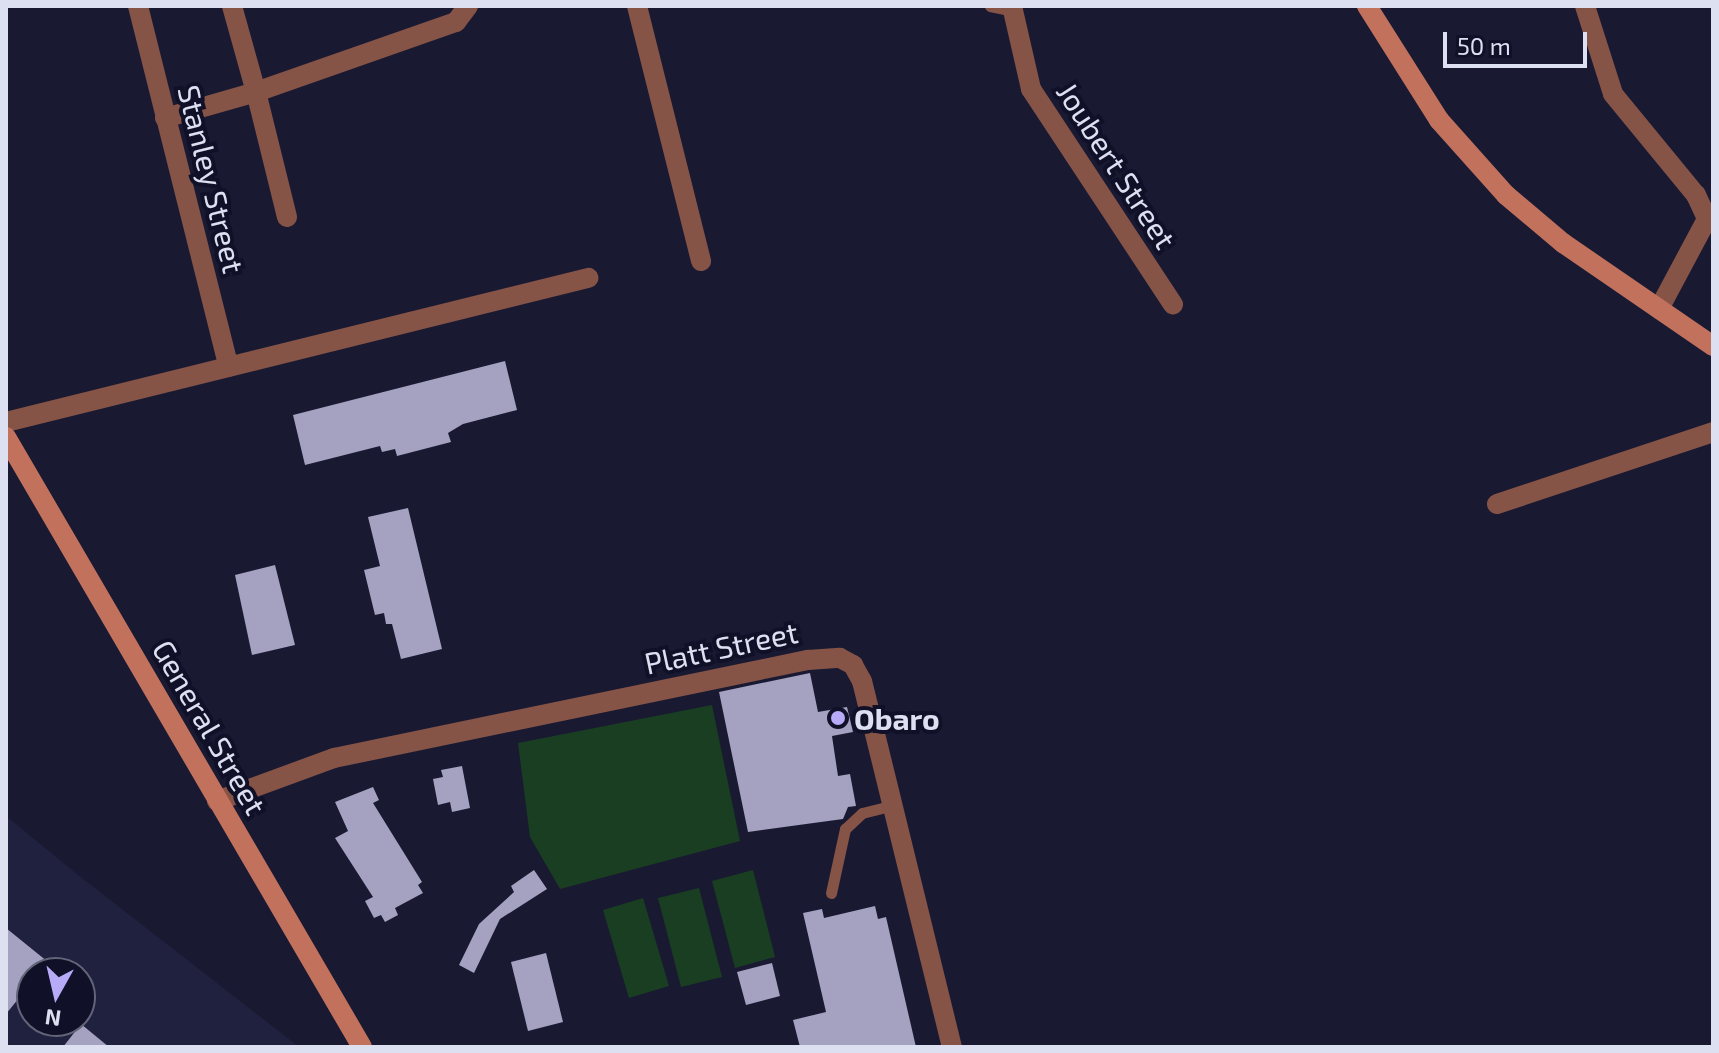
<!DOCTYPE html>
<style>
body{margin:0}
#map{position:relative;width:1719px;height:1053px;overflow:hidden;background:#191a32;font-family:"Exo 2",sans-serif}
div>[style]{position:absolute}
.built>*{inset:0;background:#1f213f}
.green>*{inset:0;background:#193e22}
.building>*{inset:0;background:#a4a1c1}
.lane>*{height:11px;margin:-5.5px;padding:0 5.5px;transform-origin:5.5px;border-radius:5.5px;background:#865347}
.street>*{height:20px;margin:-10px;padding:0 10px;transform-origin:10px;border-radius:10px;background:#865347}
.secondary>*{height:20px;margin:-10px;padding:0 10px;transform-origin:10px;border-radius:10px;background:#c2715d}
.dots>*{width:22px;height:22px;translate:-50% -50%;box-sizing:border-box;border:4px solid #101128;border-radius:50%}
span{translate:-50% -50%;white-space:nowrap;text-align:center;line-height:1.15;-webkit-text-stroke:8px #101128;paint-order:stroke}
.street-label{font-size:30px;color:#dde0f1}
.poi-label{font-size:30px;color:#dde0f1;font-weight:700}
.left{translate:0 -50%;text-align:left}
.frame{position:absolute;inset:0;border:8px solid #dde0f1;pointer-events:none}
.north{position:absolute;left:16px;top:957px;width:80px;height:80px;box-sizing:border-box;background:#101128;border:2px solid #626478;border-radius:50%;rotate:188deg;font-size:22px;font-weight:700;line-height:32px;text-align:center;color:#dde0f1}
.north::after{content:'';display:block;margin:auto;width:28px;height:36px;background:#b7abf8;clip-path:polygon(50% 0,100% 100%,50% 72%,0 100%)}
.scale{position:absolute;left:1443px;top:32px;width:144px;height:36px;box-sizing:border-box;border:4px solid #dde0f1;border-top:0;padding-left:10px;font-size:24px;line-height:28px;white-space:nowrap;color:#dde0f1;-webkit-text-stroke:6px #101128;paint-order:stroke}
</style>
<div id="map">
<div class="built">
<i style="clip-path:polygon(evenodd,6px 816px,73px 871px,299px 1047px,6px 1047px,6px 816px,32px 973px,80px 973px,80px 1021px,32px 1021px,32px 973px)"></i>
</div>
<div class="green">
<i style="clip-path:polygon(712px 705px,740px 841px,560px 889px,530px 837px,518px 743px)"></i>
<i style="clip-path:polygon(753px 870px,775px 957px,735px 968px,712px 881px)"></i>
<i style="clip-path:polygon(699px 888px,722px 977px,681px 987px,658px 898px)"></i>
<i style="clip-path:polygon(643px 898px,669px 986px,629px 998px,603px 910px)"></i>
</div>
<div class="building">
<i style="clip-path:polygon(505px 361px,517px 410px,463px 424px,448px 433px,451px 442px,397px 456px,395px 449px,382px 452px,380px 446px,305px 465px,293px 415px)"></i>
<i style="clip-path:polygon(408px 508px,442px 649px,401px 659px,392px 624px,386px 624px,384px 613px,375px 615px,364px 570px,380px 566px,368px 517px)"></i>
<i style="clip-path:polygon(275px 565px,295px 645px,252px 655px,235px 575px)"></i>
<i style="clip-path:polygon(810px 673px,818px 712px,847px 707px,853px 732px,832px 736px,838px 776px,850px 774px,856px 806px,848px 807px,843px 819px,748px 832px,719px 692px)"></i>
<i style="clip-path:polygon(462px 766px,470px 808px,452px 812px,450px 802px,438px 805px,433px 779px,443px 777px,441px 770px)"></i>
<i style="clip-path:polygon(373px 787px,379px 800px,373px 803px,422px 882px,418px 885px,423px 893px,395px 908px,398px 915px,385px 922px,381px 915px,374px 918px,365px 901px,373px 897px,335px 838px,348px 831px,335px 802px)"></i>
<i style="clip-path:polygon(534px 870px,547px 889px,500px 919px,474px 973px,459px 965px,479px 924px,514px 892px,511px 886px)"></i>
<i style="clip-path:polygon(875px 906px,878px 919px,886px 917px,916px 1047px,800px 1047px,793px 1020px,826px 1012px,803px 913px,822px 909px,824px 918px)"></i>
<i style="clip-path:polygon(6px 928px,48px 962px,39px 973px,32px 973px,32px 982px,6px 1014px)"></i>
<i style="clip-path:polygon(546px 953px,563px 1022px,528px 1031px,511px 962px)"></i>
<i style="clip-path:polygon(772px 963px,780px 996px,746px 1005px,737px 972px)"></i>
<i style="clip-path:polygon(81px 1024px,109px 1047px,63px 1047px)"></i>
</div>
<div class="lane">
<i style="left:990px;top:6px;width:24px;rotate:12deg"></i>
<i style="left:831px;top:893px;width:66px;rotate:-77.7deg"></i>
<i style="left:845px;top:829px;width:23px;rotate:-43deg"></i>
<i style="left:862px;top:813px;width:33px;rotate:-14deg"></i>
</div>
<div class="street">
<i style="left:138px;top:6px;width:372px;rotate:75.9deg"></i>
<i style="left:637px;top:6px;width:263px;rotate:75.9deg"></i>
<i style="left:1012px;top:6px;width:85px;rotate:77.1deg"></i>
<i style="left:1031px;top:89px;width:258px;rotate:56.6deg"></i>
<i style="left:1585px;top:6px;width:92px;rotate:72.3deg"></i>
<i style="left:1613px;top:94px;width:131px;rotate:50.6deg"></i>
<i style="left:1696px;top:195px;width:26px;rotate:65deg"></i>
<i style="left:1707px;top:219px;width:102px;rotate:118.1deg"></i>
<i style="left:165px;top:118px;width:95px;rotate:-15.9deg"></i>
<i style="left:256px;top:92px;width:89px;rotate:-105.6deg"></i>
<i style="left:287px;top:217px;width:129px;rotate:-103.9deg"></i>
<i style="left:256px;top:92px;width:212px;rotate:-19.3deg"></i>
<i style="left:456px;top:22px;width:20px;rotate:-53deg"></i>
<i style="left:6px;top:422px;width:600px;rotate:-13.9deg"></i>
<i style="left:1497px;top:504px;width:228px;rotate:-18.4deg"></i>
<i style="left:217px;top:801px;width:125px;rotate:-20.2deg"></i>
<i style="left:334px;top:758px;width:484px;rotate:-11.7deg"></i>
<i style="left:808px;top:660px;width:32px;rotate:-4deg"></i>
<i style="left:840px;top:658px;width:15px;rotate:28deg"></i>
<i style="left:853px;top:665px;width:18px;rotate:61deg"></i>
<i style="left:862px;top:681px;width:377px;rotate:76.2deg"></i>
</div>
<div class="secondary">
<i style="left:1367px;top:6px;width:135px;rotate:57.7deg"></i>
<i style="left:1439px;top:120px;width:101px;rotate:48.2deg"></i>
<i style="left:1506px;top:195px;width:75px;rotate:40.1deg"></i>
<i style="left:1563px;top:243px;width:182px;rotate:34.5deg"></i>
<i style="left:6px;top:437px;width:706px;rotate:59.73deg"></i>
</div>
<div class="dots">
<i style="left:838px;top:718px;background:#b7abf8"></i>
</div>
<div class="street-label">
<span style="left:1117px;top:165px;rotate:57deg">Joubert Street</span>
<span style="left:212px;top:179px;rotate:76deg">Stanley Street</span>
<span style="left:721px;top:647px;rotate:-12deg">Platt Street</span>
<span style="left:210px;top:727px;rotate:60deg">General Street</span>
</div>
<div class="poi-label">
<span class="left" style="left:854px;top:718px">Obaro</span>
</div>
<div class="frame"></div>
<div class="north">N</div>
<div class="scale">50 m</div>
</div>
